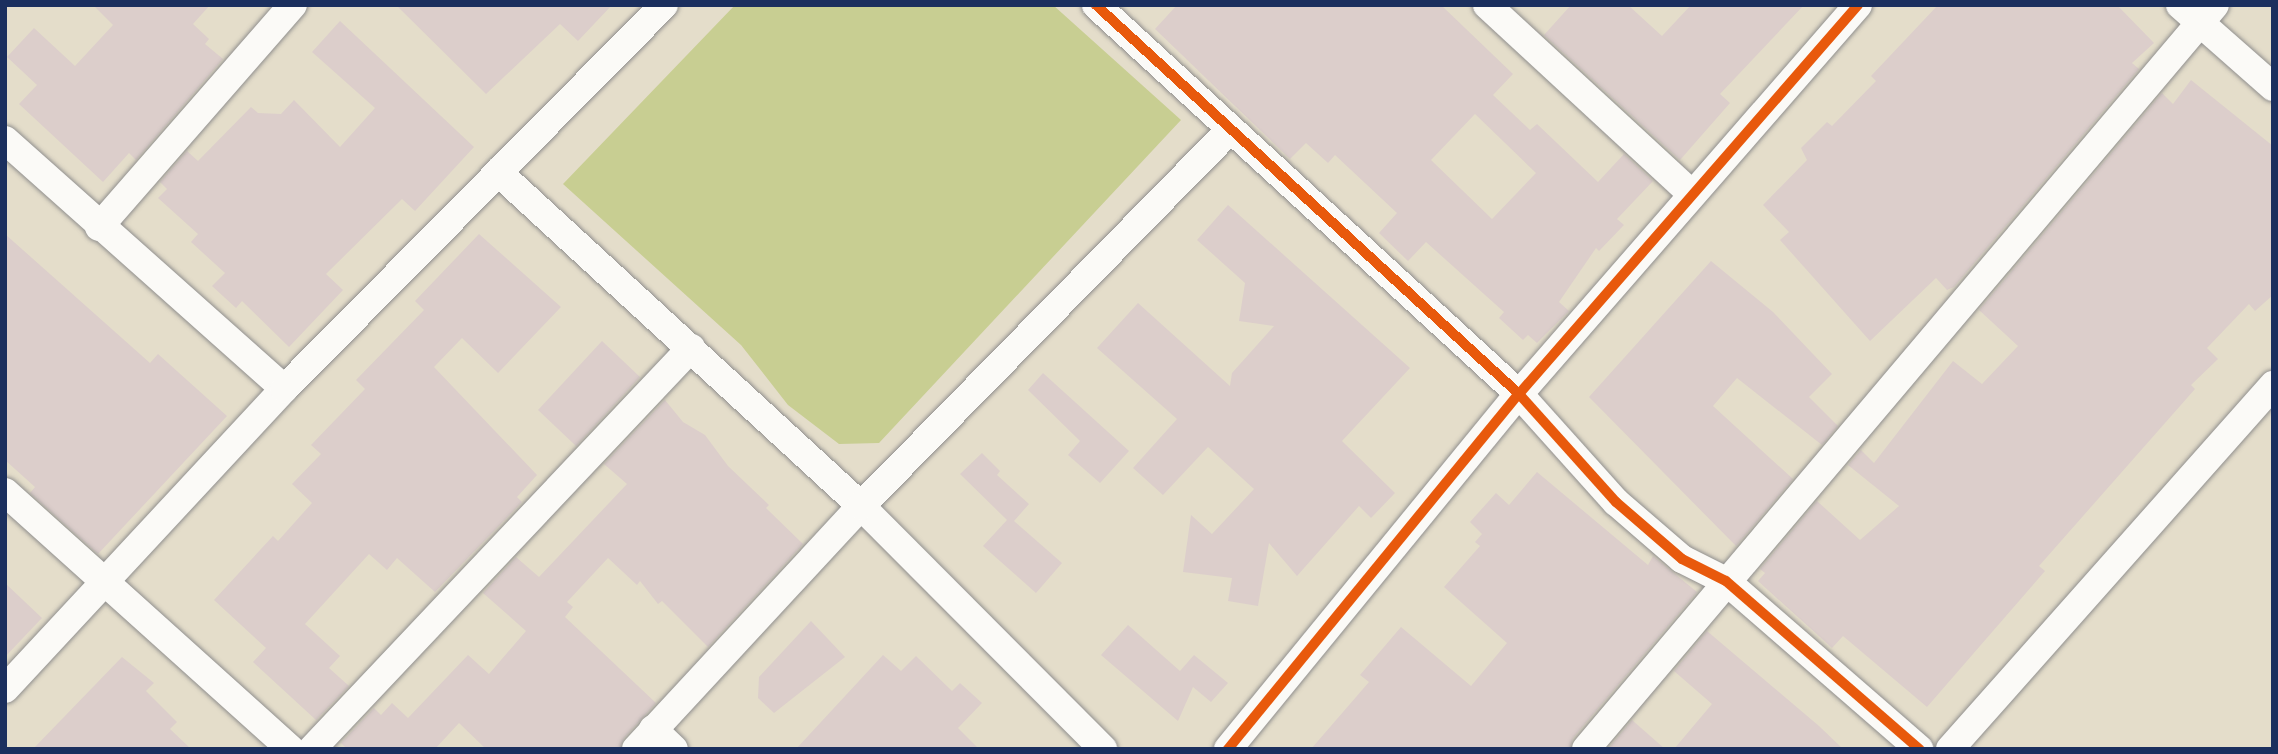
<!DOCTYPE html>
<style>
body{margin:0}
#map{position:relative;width:2278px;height:754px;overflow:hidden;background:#e4ddca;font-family:"Indie Flower",sans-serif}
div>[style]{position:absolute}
.green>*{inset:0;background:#c8ce92}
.building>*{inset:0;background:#dccecb}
.roads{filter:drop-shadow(0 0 2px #908f8e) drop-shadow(0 0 2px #908f8e)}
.street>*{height:28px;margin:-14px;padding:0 14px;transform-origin:14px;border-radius:14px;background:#fbfaf7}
.cycleway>*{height:10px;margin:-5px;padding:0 5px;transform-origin:5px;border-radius:5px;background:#e8590c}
span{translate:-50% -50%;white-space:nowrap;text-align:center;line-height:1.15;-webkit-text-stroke:5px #fcf5e5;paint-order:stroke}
.frame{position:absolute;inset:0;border:7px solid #1b2f5e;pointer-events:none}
</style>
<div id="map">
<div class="green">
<i style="clip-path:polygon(735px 5px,1053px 5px,1181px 120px,879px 443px,839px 444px,788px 405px,741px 345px,563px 184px)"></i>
</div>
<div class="building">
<i style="clip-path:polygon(93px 5px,210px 5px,193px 24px,209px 39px,205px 44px,223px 59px,136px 160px,129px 153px,103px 182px,19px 104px,37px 85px,7px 57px,34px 28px,75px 66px,113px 25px)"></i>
<i style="clip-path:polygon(396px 5px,612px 5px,578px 41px,560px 24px,486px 94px)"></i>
<i style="clip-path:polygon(evenodd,1177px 5px,1441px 5px,1513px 74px,1493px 95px,1530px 130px,1537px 124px,1598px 182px,1624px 154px,1653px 181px,1617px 219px,1624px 225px,1599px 251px,1596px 248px,1559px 302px,1569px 311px,1537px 343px,1528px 335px,1523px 340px,1499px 318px,1504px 312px,1426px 242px,1408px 261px,1379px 233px,1397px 213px,1335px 155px,1328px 163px,1306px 143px,1290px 159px,1261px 131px,1155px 29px,1177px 5px,1475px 114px,1536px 173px,1492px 219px,1431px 160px,1475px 114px)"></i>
<i style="clip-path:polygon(1571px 5px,1628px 5px,1662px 36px,1691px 5px,1804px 5px,1720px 94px,1730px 103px,1680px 160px,1544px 35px)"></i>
<i style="clip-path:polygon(1938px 5px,2117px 5px,2154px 43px,2132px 63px,2139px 69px,1954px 287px,1947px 290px,1936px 278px,1870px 341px,1780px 240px,1789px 232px,1763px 205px,1807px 160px,1801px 148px,1827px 122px,1832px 126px,1876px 81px,1871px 76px)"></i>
<i style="clip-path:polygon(340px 21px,474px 147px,415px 211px,402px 199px,326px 274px,343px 290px,289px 347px,242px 301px,236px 308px,212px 286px,225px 273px,191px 242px,198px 234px,158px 198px,167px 189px,160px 182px,187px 151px,198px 161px,251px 107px,258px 113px,281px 114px,294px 100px,340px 147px,375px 108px,312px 52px)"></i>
<i style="clip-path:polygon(2191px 80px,2273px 146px,2273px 295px,2255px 311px,2249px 304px,2207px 348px,2218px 359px,2191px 385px,2195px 389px,2039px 566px,2045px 571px,1927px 707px,1843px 636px,1832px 648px,1758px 581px,1765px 573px,1760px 569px,1817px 501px,1860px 540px,1899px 506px,1848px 465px,1861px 450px,1874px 463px,1953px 361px,1982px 384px,2018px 346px,1979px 310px,2162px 93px,2173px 104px)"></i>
<i style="clip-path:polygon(1228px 205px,1410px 368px,1342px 441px,1395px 493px,1371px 518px,1359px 506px,1297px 576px,1269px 543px,1258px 606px,1228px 601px,1232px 578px,1183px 572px,1191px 515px,1212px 534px,1254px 489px,1208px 447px,1163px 495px,1133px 468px,1177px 419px,1097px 348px,1138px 303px,1230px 386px,1232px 373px,1274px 326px,1239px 321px,1245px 283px,1197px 240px)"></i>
<i style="clip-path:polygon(5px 234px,150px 363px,158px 354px,227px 416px,98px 554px,30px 493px,35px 487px,5px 460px)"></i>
<i style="clip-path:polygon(479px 234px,561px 307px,498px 373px,462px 338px,434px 367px,537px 475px,517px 497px,522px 502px,435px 592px,397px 558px,387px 570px,369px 554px,305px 624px,340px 656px,329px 668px,349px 686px,316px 720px,253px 662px,266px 648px,214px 600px,273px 536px,278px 541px,312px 503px,292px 484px,321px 454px,311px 445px,365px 389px,356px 380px,424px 310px,415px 301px)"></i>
<i style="clip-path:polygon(1711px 261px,1773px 312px,1832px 374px,1809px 397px,1838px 426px,1822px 445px,1737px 378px,1713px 406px,1793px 479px,1736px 546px,1589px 397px)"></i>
<i style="clip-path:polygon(602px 341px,640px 377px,576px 446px,538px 410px)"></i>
<i style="clip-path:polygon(1043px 373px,1129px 451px,1100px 483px,1068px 455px,1080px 441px,1028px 390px)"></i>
<i style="clip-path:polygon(665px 400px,683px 422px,705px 435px,728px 466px,769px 505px,766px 508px,803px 544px,708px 647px,662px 601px,658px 604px,640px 581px,637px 585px,608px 558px,567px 602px,573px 607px,565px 617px,656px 703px,624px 738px,620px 749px,486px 749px,459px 723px,435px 749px,347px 749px,341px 743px,374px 708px,381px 715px,392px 703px,408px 718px,468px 655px,489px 674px,526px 631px,483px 593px,516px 557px,539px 577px,627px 484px,604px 464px)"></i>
<i style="clip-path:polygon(982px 453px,1000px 471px,997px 475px,1029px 504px,1014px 521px,1062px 563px,1036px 593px,983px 546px,1007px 520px,960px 474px)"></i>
<i style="clip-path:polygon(1537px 472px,1648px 565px,1653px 556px,1697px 592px,1573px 738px,1570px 749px,1311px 749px,1369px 682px,1360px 675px,1401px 627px,1471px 686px,1507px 643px,1444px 587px,1480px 546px,1475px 542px,1482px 534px,1470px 522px,1496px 493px,1509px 505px)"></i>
<i style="clip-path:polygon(5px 583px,42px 618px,5px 657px)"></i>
<i style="clip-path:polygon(811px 621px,845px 657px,774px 713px,758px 698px,759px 677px)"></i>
<i style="clip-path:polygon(1128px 625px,1180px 671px,1194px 655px,1228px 683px,1211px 702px,1193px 687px,1178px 721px,1101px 655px)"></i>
<i style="clip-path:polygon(1707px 631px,1819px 726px,1843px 749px,1674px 749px,1712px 704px,1674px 671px)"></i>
<i style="clip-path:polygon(883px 655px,901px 671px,916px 656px,952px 691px,960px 683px,982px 703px,958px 728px,979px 749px,796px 749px)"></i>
<i style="clip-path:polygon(122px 657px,154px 683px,146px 691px,177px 722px,170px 729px,191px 749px,33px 749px)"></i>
<i style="clip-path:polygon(1632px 720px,1665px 749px,1608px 749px)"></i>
</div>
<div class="roads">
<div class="street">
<i style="left:1096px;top:5px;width:575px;rotate:42.6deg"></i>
<i style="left:1519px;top:394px;width:145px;rotate:48.1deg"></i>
<i style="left:1616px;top:502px;width:87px;rotate:40.8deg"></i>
<i style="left:1682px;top:559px;width:49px;rotate:26.6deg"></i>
<i style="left:1726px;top:581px;width:256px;rotate:41deg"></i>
<i style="left:1487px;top:5px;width:277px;rotate:42.7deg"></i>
<i style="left:2180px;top:5px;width:124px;rotate:41.4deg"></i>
<i style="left:5px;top:140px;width:374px;rotate:41.7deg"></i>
<i style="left:498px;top:172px;width:493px;rotate:42.6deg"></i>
<i style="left:861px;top:506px;width:343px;rotate:45.1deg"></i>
<i style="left:99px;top:227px;width:295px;rotate:-48.9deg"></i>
<i style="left:5px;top:492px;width:384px;rotate:42deg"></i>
<i style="left:5px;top:689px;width:410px;rotate:-47.1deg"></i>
<i style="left:284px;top:389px;width:540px;rotate:-45.3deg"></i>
<i style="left:653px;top:729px;width:29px;rotate:44deg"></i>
<i style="left:312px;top:749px;width:552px;rotate:-46.62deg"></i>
<i style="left:636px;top:749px;width:331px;rotate:-47.2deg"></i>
<i style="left:861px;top:506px;width:527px;rotate:-45.54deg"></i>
<i style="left:1228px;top:749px;width:459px;rotate:-50.7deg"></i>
<i style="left:1519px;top:394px;width:516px;rotate:-48.93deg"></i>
<i style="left:1586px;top:749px;width:974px;rotate:-49.79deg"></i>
<i style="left:1950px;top:749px;width:487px;rotate:-48.4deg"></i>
</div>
</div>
<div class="cycleway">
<i style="left:1096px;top:5px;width:575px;rotate:42.6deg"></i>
<i style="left:1519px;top:394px;width:145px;rotate:48.1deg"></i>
<i style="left:1616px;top:502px;width:87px;rotate:40.8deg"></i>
<i style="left:1682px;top:559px;width:49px;rotate:26.6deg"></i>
<i style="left:1726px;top:581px;width:256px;rotate:41deg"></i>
<i style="left:1228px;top:749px;width:459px;rotate:-50.7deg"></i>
<i style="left:1519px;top:394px;width:516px;rotate:-48.93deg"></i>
</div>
<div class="frame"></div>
</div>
